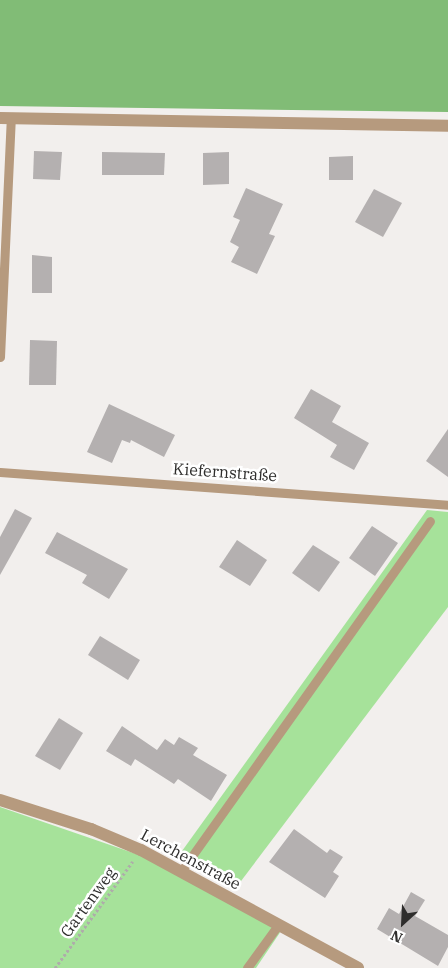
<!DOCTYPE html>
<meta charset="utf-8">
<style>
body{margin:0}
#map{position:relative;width:448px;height:968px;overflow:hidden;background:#f2efed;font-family:"IBM Plex Serif",serif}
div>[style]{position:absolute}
.green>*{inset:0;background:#a6e29a}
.forest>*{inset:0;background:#81bc76}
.building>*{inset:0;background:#b4b0b0}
.path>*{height:3px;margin-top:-1.5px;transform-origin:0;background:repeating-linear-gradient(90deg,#aeacaa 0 2.5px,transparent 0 5px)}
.service>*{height:9px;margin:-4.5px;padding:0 4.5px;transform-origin:4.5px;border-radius:4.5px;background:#b69a7e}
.minor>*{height:12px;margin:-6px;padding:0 6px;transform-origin:6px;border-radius:6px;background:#b69a7e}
span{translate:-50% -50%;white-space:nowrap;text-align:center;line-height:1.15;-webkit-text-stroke:5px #fff;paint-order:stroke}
.street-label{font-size:16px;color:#2e2d2c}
.north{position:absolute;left:378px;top:898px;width:50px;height:50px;-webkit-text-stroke:4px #fff;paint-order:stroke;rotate:205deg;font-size:14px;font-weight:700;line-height:20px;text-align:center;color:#2e2d2c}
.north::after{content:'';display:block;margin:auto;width:18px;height:22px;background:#2e2d2c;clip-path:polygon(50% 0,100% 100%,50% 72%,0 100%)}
</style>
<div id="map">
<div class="green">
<i style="clip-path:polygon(427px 510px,448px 512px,448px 607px,235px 889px,177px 858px)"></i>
<i style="clip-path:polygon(0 807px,145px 857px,281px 931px,256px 968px,0 968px)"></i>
</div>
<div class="forest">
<i style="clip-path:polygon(0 0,448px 0,448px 112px,0 106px)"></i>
</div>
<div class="building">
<i style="clip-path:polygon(34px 151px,62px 152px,60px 180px,33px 179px)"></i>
<i style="clip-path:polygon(102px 152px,165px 153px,164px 175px,102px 175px)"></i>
<i style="clip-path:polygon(229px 152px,229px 184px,203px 185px,203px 153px)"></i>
<i style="clip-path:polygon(353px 156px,353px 180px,329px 180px,329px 157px)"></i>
<i style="clip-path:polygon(246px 188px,283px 204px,269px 234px,275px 236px,257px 274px,231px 262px,239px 247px,230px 242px,240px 220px,233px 217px)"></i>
<i style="clip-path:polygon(374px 189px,402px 203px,383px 237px,355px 222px)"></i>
<i style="clip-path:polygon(32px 255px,52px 257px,52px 293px,32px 293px)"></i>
<i style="clip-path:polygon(30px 340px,57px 341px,56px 385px,29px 385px)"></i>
<i style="clip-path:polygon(311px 389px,341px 406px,332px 422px,369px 443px,354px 470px,330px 457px,337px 445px,294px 418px)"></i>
<i style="clip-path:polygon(109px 404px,175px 435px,164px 457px,131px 440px,130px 443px,122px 440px,112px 463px,87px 452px)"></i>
<i style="clip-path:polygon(448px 429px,448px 477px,426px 461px)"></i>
<i style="clip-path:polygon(15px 509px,32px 518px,0 575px,0 537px)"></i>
<i style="clip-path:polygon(372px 526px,398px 543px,375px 576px,349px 558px)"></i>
<i style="clip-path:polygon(57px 532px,128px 569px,109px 599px,82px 583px,87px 575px,45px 553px)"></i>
<i style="clip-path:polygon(237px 540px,267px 560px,250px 586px,219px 567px)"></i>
<i style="clip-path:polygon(313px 545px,340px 562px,319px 592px,292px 573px)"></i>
<i style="clip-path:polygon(100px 636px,140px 660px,128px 680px,88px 655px)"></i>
<i style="clip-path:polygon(59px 718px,83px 733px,60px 770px,35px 756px)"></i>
<i style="clip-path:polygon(122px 726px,157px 750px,165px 739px,174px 745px,179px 737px,198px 748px,193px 755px,227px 775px,211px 801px,178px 779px,174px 784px,135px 759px,131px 766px,106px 751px)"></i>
<i style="clip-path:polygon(294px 829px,327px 853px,330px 849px,343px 857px,333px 872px,339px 876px,325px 898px,269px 862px)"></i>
<i style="clip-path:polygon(411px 892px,425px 900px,415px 916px,448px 935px,448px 947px,438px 966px,377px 929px,389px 908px,399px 914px)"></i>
</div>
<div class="path">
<i style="left:55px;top:968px;width:132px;rotate:-53.9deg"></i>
</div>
<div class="service">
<i style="left:0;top:357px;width:239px;rotate:-87.4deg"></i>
<i style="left:0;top:472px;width:449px;rotate:4.2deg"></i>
<i style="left:182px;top:870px;width:428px;rotate:-54.6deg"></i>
<i style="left:247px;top:968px;width:53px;rotate:-54.2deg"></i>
</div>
<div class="minor">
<i style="left:0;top:118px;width:448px;rotate:1deg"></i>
<i style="left:0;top:800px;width:96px;rotate:17.7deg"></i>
<i style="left:91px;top:829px;width:54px;rotate:22.8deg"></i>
<i style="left:141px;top:850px;width:247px;rotate:28.5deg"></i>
</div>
<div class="street-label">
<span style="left:225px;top:472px;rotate:4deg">Kiefernstraße</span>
<span style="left:191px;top:859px;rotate:28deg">Lerchenstraße</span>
<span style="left:88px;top:902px;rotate:-54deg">Gartenweg</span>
</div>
<div class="north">N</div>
</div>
